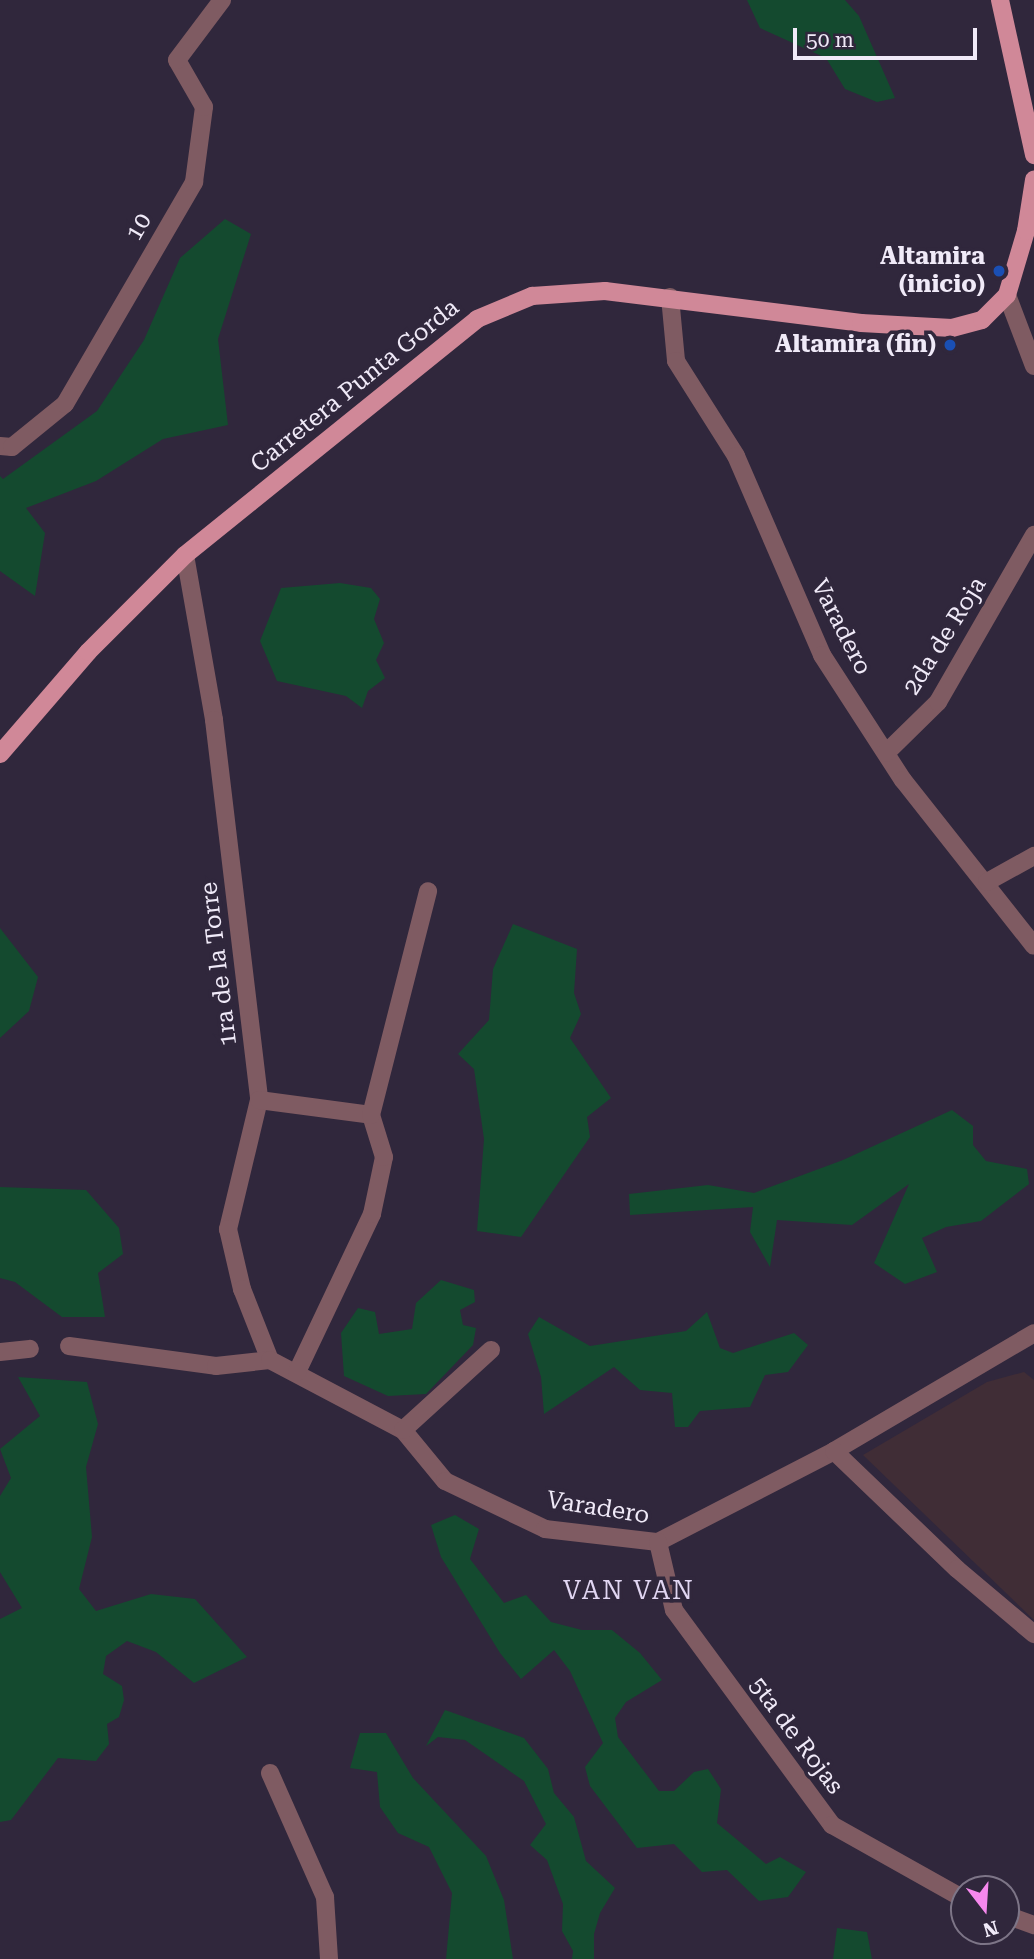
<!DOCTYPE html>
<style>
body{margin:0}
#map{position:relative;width:1034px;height:1959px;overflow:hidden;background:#30273c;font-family:"Roboto Serif",serif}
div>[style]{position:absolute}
.education>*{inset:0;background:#402d36}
.green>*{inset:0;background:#144a2f}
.minor>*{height:18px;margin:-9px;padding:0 9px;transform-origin:9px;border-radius:9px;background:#7f5b62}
.major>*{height:18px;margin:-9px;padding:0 9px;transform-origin:9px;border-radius:9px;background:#d08898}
.dots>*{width:19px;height:19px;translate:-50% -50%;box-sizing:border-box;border:4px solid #30273c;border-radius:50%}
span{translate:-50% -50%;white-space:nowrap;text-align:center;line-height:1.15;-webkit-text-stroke:7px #30273c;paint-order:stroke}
.street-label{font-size:24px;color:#f0eaf8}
.poi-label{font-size:24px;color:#f0eaf8;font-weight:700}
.right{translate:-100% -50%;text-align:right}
.neighbourhood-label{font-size:26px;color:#e1d6f2;letter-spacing:2px}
.north{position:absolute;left:950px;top:1875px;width:70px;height:70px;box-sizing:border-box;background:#30273c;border:2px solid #7d7587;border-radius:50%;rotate:163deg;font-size:19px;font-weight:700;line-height:28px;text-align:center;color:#f0eaf8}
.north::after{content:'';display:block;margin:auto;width:24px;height:32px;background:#f688ed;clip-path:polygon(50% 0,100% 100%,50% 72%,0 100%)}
.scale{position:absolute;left:793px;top:28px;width:184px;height:32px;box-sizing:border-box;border:4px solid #f0eaf8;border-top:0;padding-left:9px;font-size:21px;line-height:24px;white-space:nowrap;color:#f0eaf8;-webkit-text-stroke:5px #30273c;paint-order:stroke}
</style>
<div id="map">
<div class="education">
<i style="clip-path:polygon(1024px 1372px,1034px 1380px,1034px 1620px,863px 1455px,987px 1382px)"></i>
</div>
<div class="green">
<i style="clip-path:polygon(747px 0,845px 0,859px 16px,895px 98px,877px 102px,845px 89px,826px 58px,760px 28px)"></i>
<i style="clip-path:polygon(225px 219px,251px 234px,218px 339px,228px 425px,163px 439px,96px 481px,26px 508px,45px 533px,35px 596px,0 571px,0 476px,3px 479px,97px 411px,144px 340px,180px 258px)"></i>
<i style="clip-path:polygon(340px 583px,371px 588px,380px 599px,374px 619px,384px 643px,376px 660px,385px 678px,368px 691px,362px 708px,346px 696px,277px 681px,260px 641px,281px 588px)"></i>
<i style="clip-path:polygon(513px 924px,577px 949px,574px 993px,581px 1014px,570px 1038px,611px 1098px,587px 1117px,590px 1137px,521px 1237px,477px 1231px,484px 1139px,474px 1069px,458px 1054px,489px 1020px,493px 969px)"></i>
<i style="clip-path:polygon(0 928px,38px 977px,29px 1011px,0 1038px)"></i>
<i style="clip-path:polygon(952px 1110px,973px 1126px,973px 1145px,986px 1161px,1027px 1169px,1029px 1184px,981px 1221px,946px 1227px,922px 1238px,937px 1272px,905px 1284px,874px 1263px,909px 1184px,852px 1225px,777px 1220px,770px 1267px,750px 1232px,753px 1207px,630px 1215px,629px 1194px,708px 1185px,754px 1193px,843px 1160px)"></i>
<i style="clip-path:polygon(0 1187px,86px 1190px,119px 1228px,123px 1254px,98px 1273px,105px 1317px,62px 1317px,15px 1282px,0 1278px)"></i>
<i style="clip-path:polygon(441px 1280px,474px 1290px,475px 1302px,460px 1310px,463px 1325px,476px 1328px,473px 1345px,426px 1394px,388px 1396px,344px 1376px,341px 1333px,358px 1308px,375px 1312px,379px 1334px,412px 1329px,416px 1303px)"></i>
<i style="clip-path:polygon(707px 1312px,720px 1348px,733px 1353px,794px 1333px,808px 1345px,788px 1372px,765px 1375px,750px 1407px,700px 1411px,688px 1427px,675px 1427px,672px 1393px,640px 1390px,614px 1367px,544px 1414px,541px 1377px,528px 1334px,539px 1317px,590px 1346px,686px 1331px)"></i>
<i style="clip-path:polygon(18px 1377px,87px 1382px,98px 1424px,86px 1467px,92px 1537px,79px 1589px,96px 1611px,151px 1594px,195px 1599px,247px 1657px,194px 1683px,156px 1652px,127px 1641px,106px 1656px,103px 1674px,122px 1686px,124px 1700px,119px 1717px,107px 1724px,109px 1744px,96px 1761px,58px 1758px,11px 1820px,0 1822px,0 1619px,22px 1608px,0 1572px,0 1496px,11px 1478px,0 1449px,40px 1416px)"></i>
<i style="clip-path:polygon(455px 1515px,479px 1529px,470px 1559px,504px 1603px,526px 1595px,551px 1622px,582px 1630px,612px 1630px,640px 1653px,662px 1680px,626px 1702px,615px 1718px,618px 1737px,659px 1791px,674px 1791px,694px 1772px,708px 1769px,721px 1789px,717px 1823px,766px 1864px,780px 1857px,806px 1872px,788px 1897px,759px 1901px,727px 1870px,702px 1872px,674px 1844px,637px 1848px,590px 1786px,585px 1767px,603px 1743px,570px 1671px,554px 1650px,521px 1679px,500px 1653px,441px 1557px,431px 1525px)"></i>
<i style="clip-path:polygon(445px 1710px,524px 1738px,548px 1769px,554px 1793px,574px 1817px,586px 1861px,615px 1888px,600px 1913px,594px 1934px,594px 1959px,572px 1959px,573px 1951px,562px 1931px,563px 1904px,547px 1860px,530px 1845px,546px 1824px,524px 1781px,465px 1740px,438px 1737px,426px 1746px)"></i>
<i style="clip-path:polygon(360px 1733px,386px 1733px,413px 1778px,486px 1856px,504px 1900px,513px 1959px,446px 1959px,452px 1893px,429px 1847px,398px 1833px,380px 1807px,377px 1772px,350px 1768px)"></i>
<i style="clip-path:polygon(837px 1928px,867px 1932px,872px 1959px,833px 1959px)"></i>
</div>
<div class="minor">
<i style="left:1007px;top:295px;width:76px;rotate:69.2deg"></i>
<i style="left:670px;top:297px;width:64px;rotate:84.6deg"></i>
<i style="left:676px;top:361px;width:112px;rotate:57.7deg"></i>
<i style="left:736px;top:456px;width:217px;rotate:66.6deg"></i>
<i style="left:822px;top:655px;width:149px;rotate:57.1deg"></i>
<i style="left:903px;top:780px;width:211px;rotate:51.7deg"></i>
<i style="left:0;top:446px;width:12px;rotate:5deg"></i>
<i style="left:12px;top:447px;width:68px;rotate:-39.1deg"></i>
<i style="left:65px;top:404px;width:257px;rotate:-59.8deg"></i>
<i style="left:194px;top:182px;width:76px;rotate:-82.4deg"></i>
<i style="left:204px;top:107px;width:54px;rotate:-119.9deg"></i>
<i style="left:177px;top:60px;width:75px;rotate:-53.1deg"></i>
<i style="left:185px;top:555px;width:168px;rotate:80deg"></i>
<i style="left:214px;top:720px;width:383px;rotate:83.2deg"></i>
<i style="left:259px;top:1100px;width:133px;rotate:103.5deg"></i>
<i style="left:228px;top:1229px;width:62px;rotate:76.9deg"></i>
<i style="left:242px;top:1289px;width:76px;rotate:68.5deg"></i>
<i style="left:886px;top:753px;width:73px;rotate:-44.4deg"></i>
<i style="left:938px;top:702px;width:193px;rotate:-60.1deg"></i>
<i style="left:987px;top:882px;width:54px;rotate:-29deg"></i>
<i style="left:259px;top:1100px;width:113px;rotate:7.6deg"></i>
<i style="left:69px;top:1346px;width:148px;rotate:7.7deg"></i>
<i style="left:216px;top:1366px;width:54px;rotate:-6.3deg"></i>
<i style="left:270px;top:1360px;width:150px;rotate:27.8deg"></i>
<i style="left:403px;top:1430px;width:66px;rotate:50.5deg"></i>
<i style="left:445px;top:1481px;width:111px;rotate:25.6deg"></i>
<i style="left:545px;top:1529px;width:114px;rotate:6.6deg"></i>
<i style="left:658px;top:1542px;width:198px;rotate:-27.3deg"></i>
<i style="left:834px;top:1451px;width:232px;rotate:-30.5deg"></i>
<i style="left:0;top:1352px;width:30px;rotate:-6deg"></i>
<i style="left:297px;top:1372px;width:175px;rotate:-64.6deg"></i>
<i style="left:372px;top:1214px;width:58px;rotate:-78.1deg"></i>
<i style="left:384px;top:1157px;width:44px;rotate:-107.2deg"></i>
<i style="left:371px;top:1115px;width:231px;rotate:-75.7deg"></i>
<i style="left:403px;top:1430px;width:119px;rotate:-42.3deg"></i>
<i style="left:834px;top:1451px;width:170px;rotate:43.8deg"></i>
<i style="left:957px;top:1569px;width:101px;rotate:40.2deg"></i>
<i style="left:658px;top:1542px;width:70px;rotate:76.8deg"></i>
<i style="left:674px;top:1610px;width:267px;rotate:53.7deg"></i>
<i style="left:832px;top:1825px;width:151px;rotate:29.3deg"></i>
<i style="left:270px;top:1773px;width:136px;rotate:66.1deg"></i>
<i style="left:325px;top:1897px;width:62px;rotate:86.3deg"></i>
<i style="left:1006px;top:1915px;width:30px;rotate:20deg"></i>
</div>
<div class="major">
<i style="left:1000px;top:0;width:159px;rotate:77.6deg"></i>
<i style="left:0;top:754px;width:135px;rotate:-49.2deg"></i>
<i style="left:88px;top:652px;width:137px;rotate:-45deg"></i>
<i style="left:185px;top:555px;width:375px;rotate:-38.9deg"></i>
<i style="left:477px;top:319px;width:60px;rotate:-22.7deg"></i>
<i style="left:532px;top:296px;width:73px;rotate:-3.9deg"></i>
<i style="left:605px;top:291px;width:258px;rotate:7.1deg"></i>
<i style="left:861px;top:323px;width:91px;rotate:3.1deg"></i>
<i style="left:952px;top:328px;width:31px;rotate:-15deg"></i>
<i style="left:982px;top:320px;width:35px;rotate:-45deg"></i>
<i style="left:1007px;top:295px;width:67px;rotate:-73.5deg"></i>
<i style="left:1026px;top:231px;width:52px;rotate:-81.1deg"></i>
</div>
<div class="dots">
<i style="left:999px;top:271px;background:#1a4fb4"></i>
<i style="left:950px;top:345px;background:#1a4fb4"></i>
</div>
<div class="street-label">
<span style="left:139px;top:227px;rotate:-60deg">10</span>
<span style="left:355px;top:386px;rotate:-39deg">Carretera Punta Gorda</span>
<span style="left:841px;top:627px;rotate:63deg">Varadero</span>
<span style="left:945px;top:636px;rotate:-58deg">2da de Roja</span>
<span style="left:219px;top:964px;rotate:-97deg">1ra de la Torre</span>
<span style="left:598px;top:1508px;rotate:9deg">Varadero</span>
<span style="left:796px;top:1736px;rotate:53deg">5ta de Rojas</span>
</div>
<div class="poi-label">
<span class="right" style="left:985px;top:271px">Altamira<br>(inicio)</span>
<span class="right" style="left:936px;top:345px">Altamira (fin)</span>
</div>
<div class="neighbourhood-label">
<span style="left:629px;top:1591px">VAN VAN</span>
</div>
<div class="north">N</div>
<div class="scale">50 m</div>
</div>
